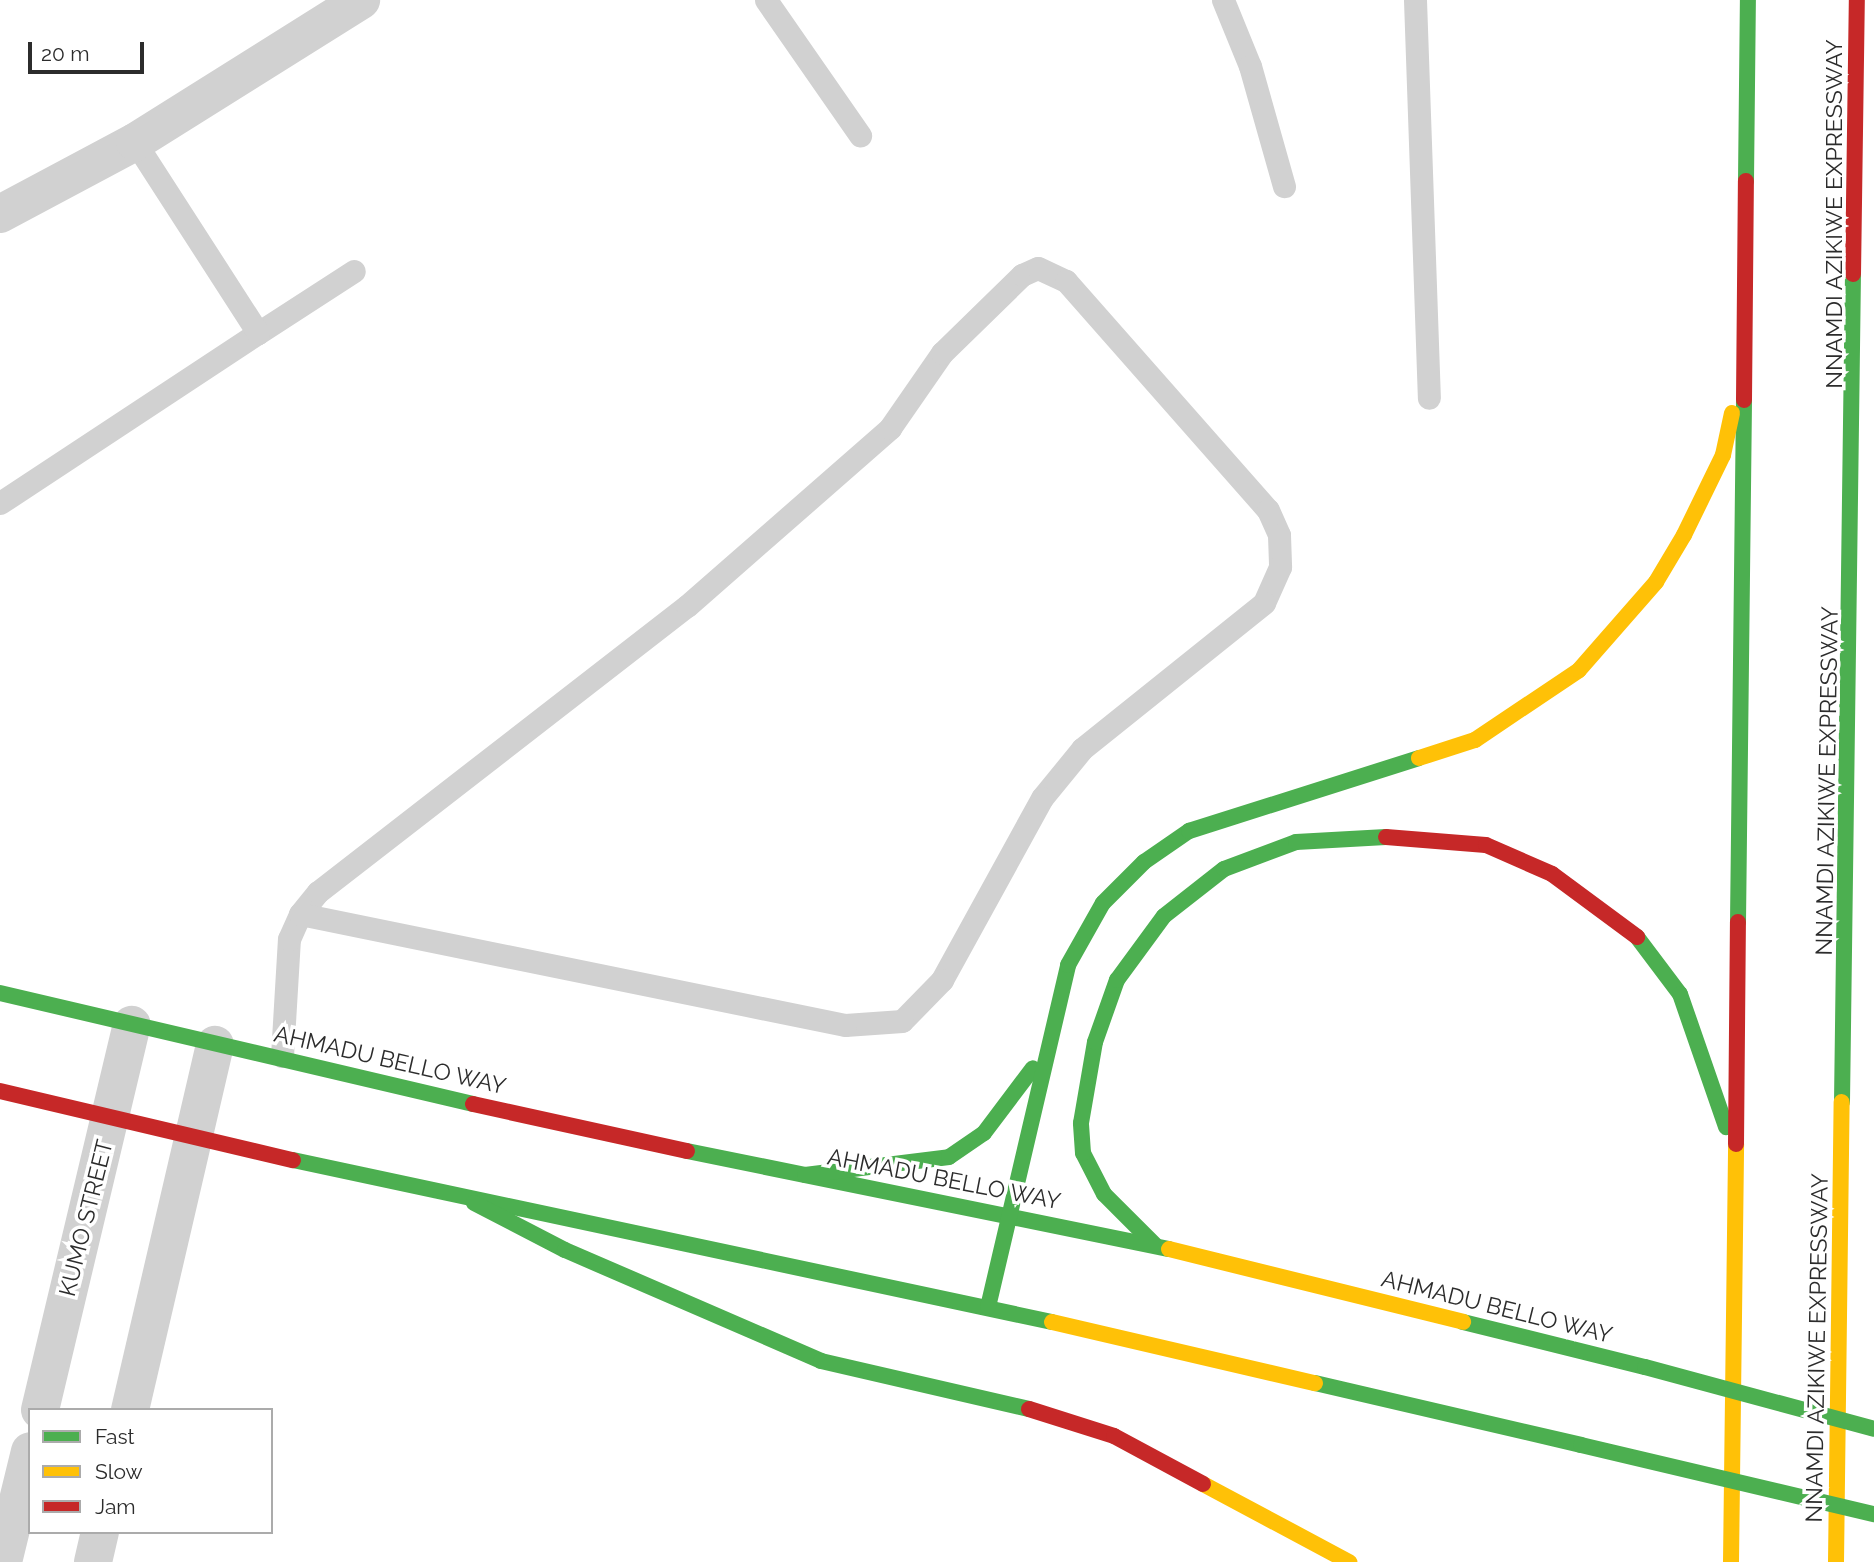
<!DOCTYPE html>
<style>
body{margin:0}
#map{position:relative;width:1874px;height:1562px;overflow:hidden;background:#fff;font-family:Raleway,sans-serif}
div>[style]{position:absolute}
.lane>*{height:23px;margin:-11.5px;padding:0 11.5px;transform-origin:11.5px;border-radius:11.5px;background:#d1d1d1}
.street>*{height:38px;margin:-19px;padding:0 19px;transform-origin:19px;border-radius:19px;background:#d1d1d1}
.fast>*{height:16px;margin:-8px;padding:0 8px;transform-origin:8px;border-radius:8px;background:#4caf50}
.slow>*{height:16px;margin:-8px;padding:0 8px;transform-origin:8px;border-radius:8px;background:#ffc107}
.jam>*{height:16px;margin:-8px;padding:0 8px;transform-origin:8px;border-radius:8px;background:#c62828}
.fast-bridge>*{height:16px;margin:-8px;padding:0 8px;transform-origin:8px;border-radius:8px;background:#4caf50}
span{translate:-50% -50%;white-space:nowrap;text-align:center;line-height:1.15;-webkit-text-stroke:7px #fff;paint-order:stroke}
.street-label{font-size:23px;color:#2c2c2c}
.legend{position:absolute;left:28px;top:1408px;width:245px;height:126px;box-sizing:border-box;background:#fff;border:2px solid #ababab;margin:0;padding:9px 12px;list-style:none;font-size:21px;color:#2c2c2c}
.legend li{display:flex;align-items:center;gap:14px;height:35px}
.legend b{width:35px;border:2px solid #ababab}
.scale{position:absolute;left:28px;top:42px;width:116px;height:32px;box-sizing:border-box;border:4px solid #2c2c2c;border-top:0;padding-left:9px;font-size:21px;line-height:24px;white-space:nowrap;color:#2c2c2c;-webkit-text-stroke:5px #fff;paint-order:stroke}
</style>
<div id="map">
<div class="lane">
<i style="left:766px;top:0;width:165px;rotate:55.2deg"></i>
<i style="left:1223px;top:0;width:71px;rotate:67.8deg"></i>
<i style="left:1250px;top:66px;width:125px;rotate:74.2deg"></i>
<i style="left:1415px;top:0;width:398px;rotate:88deg"></i>
<i style="left:258px;top:333px;width:114px;rotate:-32.9deg"></i>
<i style="left:0;top:503px;width:309px;rotate:-33.4deg"></i>
<i style="left:258px;top:333px;width:227px;rotate:-122.8deg"></i>
<i style="left:282px;top:1056px;width:117px;rotate:-86.6deg"></i>
<i style="left:289px;top:939px;width:27px;rotate:-66deg"></i>
<i style="left:300px;top:914px;width:28px;rotate:-51deg"></i>
<i style="left:318px;top:892px;width:467px;rotate:-37.8deg"></i>
<i style="left:687px;top:606px;width:270px;rotate:-41.2deg"></i>
<i style="left:890px;top:428px;width:91px;rotate:-55.3deg"></i>
<i style="left:942px;top:353px;width:112px;rotate:-44.3deg"></i>
<i style="left:1022px;top:275px;width:17px;rotate:-24deg"></i>
<i style="left:1038px;top:268px;width:31px;rotate:25deg"></i>
<i style="left:1066px;top:281px;width:305px;rotate:48.6deg"></i>
<i style="left:1268px;top:510px;width:27px;rotate:66deg"></i>
<i style="left:1279px;top:535px;width:32px;rotate:88deg"></i>
<i style="left:1280px;top:567px;width:39px;rotate:114deg"></i>
<i style="left:1264px;top:603px;width:233px;rotate:141.3deg"></i>
<i style="left:1082px;top:749px;width:63px;rotate:129.2deg"></i>
<i style="left:1042px;top:798px;width:208px;rotate:118.8deg"></i>
<i style="left:942px;top:980px;width:57px;rotate:134.3deg"></i>
<i style="left:902px;top:1021px;width:57px;rotate:176deg"></i>
<i style="left:845px;top:1025px;width:556px;rotate:-168.49deg"></i>
</div>
<div class="street">
<i style="left:0;top:214px;width:153px;rotate:-28.1deg"></i>
<i style="left:135px;top:142px;width:267px;rotate:-32.1deg"></i>
<i style="left:40px;top:1410px;width:396px;rotate:-76.6deg"></i>
<i style="left:130px;top:1410px;width:375px;rotate:-76.9deg"></i>
<i style="left:3px;top:1562px;width:114px;rotate:-76.3deg"></i>
<i style="left:93px;top:1562px;width:31px;rotate:-77deg"></i>
</div>
<div class="fast">
<i style="left:1746px;top:181px;width:181px;rotate:-89.4deg"></i>
<i style="left:1738px;top:922px;width:522px;rotate:-89.34deg"></i>
<i style="left:1637px;top:937px;width:71px;rotate:53deg"></i>
<i style="left:1680px;top:994px;width:141px;rotate:70.9deg"></i>
<i style="left:0;top:993px;width:486px;rotate:13.2deg"></i>
<i style="left:1842px;top:1102px;width:828px;rotate:-89.24deg"></i>
<i style="left:687px;top:1151px;width:492px;rotate:11.5deg"></i>
<i style="left:293px;top:1160px;width:776px;rotate:12.05deg"></i>
<i style="left:805px;top:1175px;width:145px;rotate:-7.1deg"></i>
<i style="left:949px;top:1157px;width:42px;rotate:-34.4deg"></i>
<i style="left:984px;top:1133px;width:81px;rotate:-53deg"></i>
<i style="left:474px;top:1203px;width:102px;rotate:27.3deg"></i>
<i style="left:565px;top:1250px;width:279px;rotate:23.4deg"></i>
<i style="left:821px;top:1361px;width:213px;rotate:13deg"></i>
<i style="left:1155px;top:1245px;width:72px;rotate:-135deg"></i>
<i style="left:1104px;top:1194px;width:46px;rotate:-117.1deg"></i>
<i style="left:1083px;top:1153px;width:30px;rotate:-94deg"></i>
<i style="left:1081px;top:1123px;width:82px;rotate:-80.2deg"></i>
<i style="left:1095px;top:1042px;width:66px;rotate:-70.5deg"></i>
<i style="left:1117px;top:980px;width:79px;rotate:-53.7deg"></i>
<i style="left:1164px;top:916px;width:76px;rotate:-38.1deg"></i>
<i style="left:1224px;top:869px;width:77px;rotate:-20.6deg"></i>
<i style="left:1296px;top:842px;width:90px;rotate:-3.2deg"></i>
<i style="left:988px;top:1307px;width:351px;rotate:-76.8deg"></i>
<i style="left:1068px;top:965px;width:71px;rotate:-60.6deg"></i>
<i style="left:1103px;top:903px;width:58px;rotate:-45deg"></i>
<i style="left:1144px;top:862px;width:55px;rotate:-34.6deg"></i>
<i style="left:1189px;top:831px;width:241px;rotate:-17.6deg"></i>
<i style="left:1463px;top:1322px;width:187px;rotate:13.9deg"></i>
<i style="left:1315px;top:1383px;width:273px;rotate:13.1deg"></i>
</div>
<div class="slow">
<i style="left:1419px;top:758px;width:59px;rotate:-17.8deg"></i>
<i style="left:1475px;top:740px;width:125px;rotate:-33.9deg"></i>
<i style="left:1579px;top:670px;width:117px;rotate:-48.8deg"></i>
<i style="left:1656px;top:582px;width:55px;rotate:-59.2deg"></i>
<i style="left:1684px;top:535px;width:89px;rotate:-64deg"></i>
<i style="left:1723px;top:455px;width:43px;rotate:-77.9deg"></i>
<i style="left:1169px;top:1249px;width:303px;rotate:13.9deg"></i>
<i style="left:1052px;top:1322px;width:270px;rotate:13.1deg"></i>
<i style="left:1203px;top:1484px;width:166px;rotate:28.1deg"></i>
<i style="left:1731px;top:1562px;width:418px;rotate:-89.3deg"></i>
<i style="left:1836px;top:1562px;width:460px;rotate:-89.3deg"></i>
</div>
<div class="jam">
<i style="left:1853px;top:274px;width:274px;rotate:-89.2deg"></i>
<i style="left:1744px;top:400px;width:219px;rotate:-89.5deg"></i>
<i style="left:1386px;top:837px;width:100px;rotate:4.6deg"></i>
<i style="left:1486px;top:845px;width:72px;rotate:23.7deg"></i>
<i style="left:1552px;top:874px;width:106px;rotate:36.5deg"></i>
<i style="left:0;top:1091px;width:301px;rotate:13.3deg"></i>
<i style="left:473px;top:1104px;width:219px;rotate:12.4deg"></i>
<i style="left:1736px;top:1144px;width:222px;rotate:-89.5deg"></i>
<i style="left:1029px;top:1409px;width:89px;rotate:17.6deg"></i>
<i style="left:1114px;top:1436px;width:101px;rotate:28.3deg"></i>
</div>
<div class="fast-bridge">
<i style="left:1645px;top:1367px;width:237px;rotate:15.1deg"></i>
<i style="left:1581px;top:1445px;width:301px;rotate:13.3deg"></i>
</div>
<div class="street-label">
<span style="left:1834px;top:214px;rotate:-90deg">NNAMDI AZIKIWE EXPRESSWAY</span>
<span style="left:1827px;top:781px;rotate:-89deg">NNAMDI AZIKIWE EXPRESSWAY</span>
<span style="left:390px;top:1060px;rotate:13deg">AHMADU BELLO WAY</span>
<span style="left:944px;top:1179px;rotate:11deg">AHMADU BELLO WAY</span>
<span style="left:86px;top:1218px;rotate:-76deg">KUMO STREET</span>
<span style="left:1497px;top:1307px;rotate:14deg">AHMADU BELLO WAY</span>
<span style="left:1817px;top:1348px;rotate:-89deg">NNAMDI AZIKIWE EXPRESSWAY</span>
</div>
<ul class="legend">
<li><b style="height:9px;background:#4caf50"></b>Fast</li>
<li><b style="height:9px;background:#ffc107"></b>Slow</li>
<li><b style="height:9px;background:#c62828"></b>Jam</li>
</ul>
<div class="scale">20 m</div>
</div>
